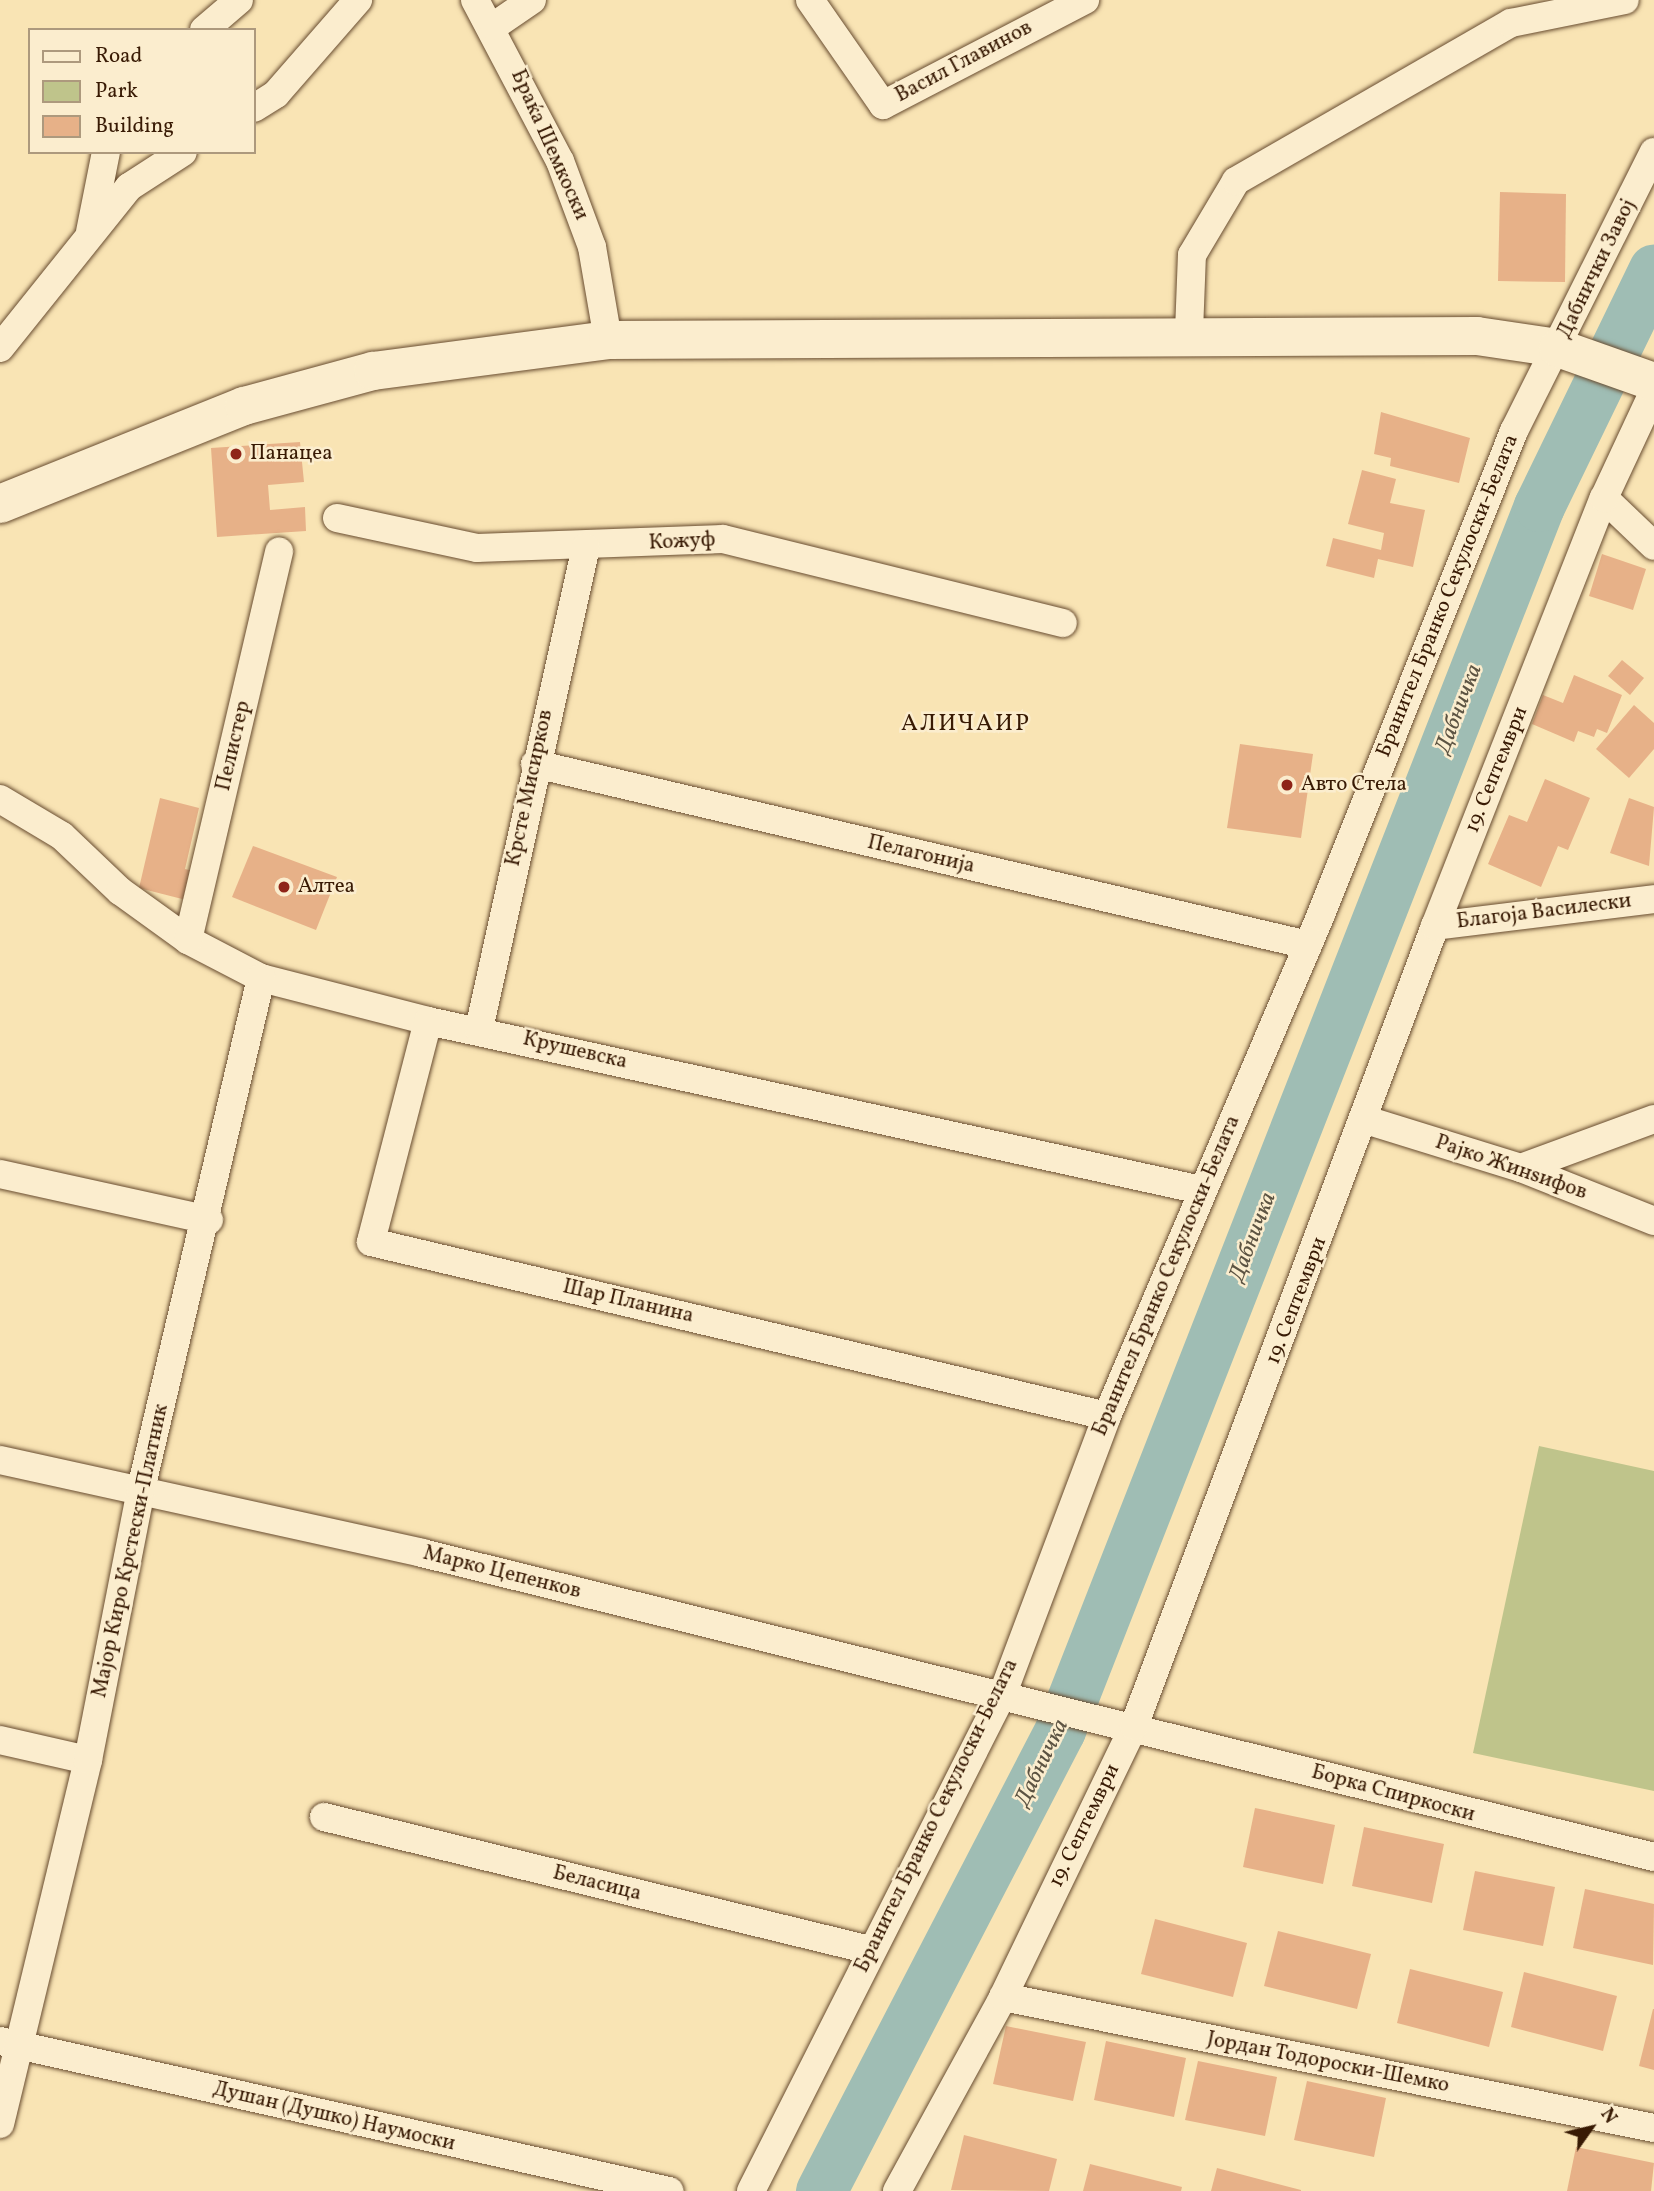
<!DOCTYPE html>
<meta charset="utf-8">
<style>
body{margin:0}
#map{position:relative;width:1654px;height:2191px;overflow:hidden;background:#f9e4b4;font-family:Vollkorn,serif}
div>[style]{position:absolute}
.green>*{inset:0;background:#bfc48b}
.river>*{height:51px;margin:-25.5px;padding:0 25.5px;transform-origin:25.5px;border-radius:25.5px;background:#9fbdb4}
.building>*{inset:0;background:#e7b188}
.roads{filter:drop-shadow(0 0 2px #684c30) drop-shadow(0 0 2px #684c30)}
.street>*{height:28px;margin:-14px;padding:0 14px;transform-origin:14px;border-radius:14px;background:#fbedce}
.secondary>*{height:38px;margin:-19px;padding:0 19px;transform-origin:19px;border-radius:19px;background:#fbedce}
.dots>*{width:19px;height:19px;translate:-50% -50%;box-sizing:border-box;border:4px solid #fbedce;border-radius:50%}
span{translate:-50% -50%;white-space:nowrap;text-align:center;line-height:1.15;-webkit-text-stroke:5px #fbedce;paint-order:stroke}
.street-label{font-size:21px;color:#381a04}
.poi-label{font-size:21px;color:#381a04}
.left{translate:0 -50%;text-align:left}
.water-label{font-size:23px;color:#5c5342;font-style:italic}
.quarter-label{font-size:24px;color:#381a04;letter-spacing:2px}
.legend{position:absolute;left:28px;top:28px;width:228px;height:126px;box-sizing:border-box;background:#fbedce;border:2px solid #ad997d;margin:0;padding:9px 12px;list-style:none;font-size:21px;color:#381a04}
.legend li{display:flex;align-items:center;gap:14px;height:35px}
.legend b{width:35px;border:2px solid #ad997d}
.north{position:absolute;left:1556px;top:2093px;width:70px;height:70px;-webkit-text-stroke:5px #fbedce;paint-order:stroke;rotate:56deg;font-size:19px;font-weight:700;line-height:28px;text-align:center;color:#381a04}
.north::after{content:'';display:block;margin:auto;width:24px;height:32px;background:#381a04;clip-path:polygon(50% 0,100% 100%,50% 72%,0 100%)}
</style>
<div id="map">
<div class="green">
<i style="clip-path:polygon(1539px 1446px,1654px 1471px,1654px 1791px,1473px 1753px)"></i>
</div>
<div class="river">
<i style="left:821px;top:2191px;width:519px;rotate:-62.6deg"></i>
<i style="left:1060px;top:1730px;width:1314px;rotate:-68.63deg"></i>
<i style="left:1539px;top:506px;width:263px;rotate:-64.1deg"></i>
</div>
<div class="building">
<i style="clip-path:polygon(1500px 192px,1566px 194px,1565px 282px,1498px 281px)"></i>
<i style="clip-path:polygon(1381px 412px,1470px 438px,1459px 483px,1390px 466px,1391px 458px,1374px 454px)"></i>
<i style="clip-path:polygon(300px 442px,304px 482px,268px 485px,270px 510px,305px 507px,306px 531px,217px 537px,211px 448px)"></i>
<i style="clip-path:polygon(1362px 470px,1396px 479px,1390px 503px,1425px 510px,1413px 567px,1378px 559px,1374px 578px,1326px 566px,1333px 538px,1381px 550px,1384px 533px,1348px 524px)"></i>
<i style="clip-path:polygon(1602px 554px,1646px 569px,1633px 610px,1589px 596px)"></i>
<i style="clip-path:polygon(1622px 660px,1644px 678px,1630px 695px,1608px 676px)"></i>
<i style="clip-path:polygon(1574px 675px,1622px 695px,1607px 733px,1597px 729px,1594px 737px,1578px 731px,1574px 742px,1532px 724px,1543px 695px,1563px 703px)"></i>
<i style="clip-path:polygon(1634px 705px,1654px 723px,1654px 749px,1629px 778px,1596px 749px)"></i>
<i style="clip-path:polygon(1240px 744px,1313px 754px,1301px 838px,1227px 828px)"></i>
<i style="clip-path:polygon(1545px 779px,1590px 798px,1568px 850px,1558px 846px,1541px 887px,1488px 864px,1509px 815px,1527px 822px)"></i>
<i style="clip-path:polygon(160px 798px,199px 808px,185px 869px,197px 872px,190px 901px,139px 888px)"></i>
<i style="clip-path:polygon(1629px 798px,1654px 807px,1649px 866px,1610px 853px)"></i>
<i style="clip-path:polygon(253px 846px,337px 877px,316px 930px,232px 897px)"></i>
<i style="clip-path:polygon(1255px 1808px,1335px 1825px,1323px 1884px,1243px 1867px)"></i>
<i style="clip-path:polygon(1364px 1827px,1444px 1844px,1432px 1903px,1352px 1886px)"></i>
<i style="clip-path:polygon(1475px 1871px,1555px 1887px,1543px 1946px,1463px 1930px)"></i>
<i style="clip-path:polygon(1585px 1889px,1654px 1904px,1653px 1965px,1573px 1948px)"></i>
<i style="clip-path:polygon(1155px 1919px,1247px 1943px,1233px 1997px,1141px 1974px)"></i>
<i style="clip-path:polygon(1278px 1931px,1371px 1954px,1357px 2009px,1264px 1986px)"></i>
<i style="clip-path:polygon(1410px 1969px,1503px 1992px,1489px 2047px,1397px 2023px)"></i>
<i style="clip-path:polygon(1524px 1972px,1617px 1996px,1603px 2051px,1511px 2027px)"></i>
<i style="clip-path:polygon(1653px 2009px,1654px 2009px,1654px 2070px,1639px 2066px)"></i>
<i style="clip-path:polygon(1006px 2026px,1086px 2042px,1073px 2101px,993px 2084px)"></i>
<i style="clip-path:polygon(1106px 2041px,1186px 2058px,1174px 2117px,1094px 2100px)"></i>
<i style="clip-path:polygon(1198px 2061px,1277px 2077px,1265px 2136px,1185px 2120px)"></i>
<i style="clip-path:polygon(1307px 2081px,1386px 2098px,1374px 2157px,1294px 2140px)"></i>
<i style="clip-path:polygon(964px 2135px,1057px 2159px,1049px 2191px,951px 2190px)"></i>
<i style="clip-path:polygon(1576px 2147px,1654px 2163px,1651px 2191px,1567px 2191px)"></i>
<i style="clip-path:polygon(1090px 2164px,1182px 2187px,1181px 2191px,1083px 2191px)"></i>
<i style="clip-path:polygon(1217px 2168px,1301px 2190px,1301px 2191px,1211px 2191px)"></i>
</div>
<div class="roads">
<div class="street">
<i style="left:475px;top:0;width:182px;rotate:62.2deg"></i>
<i style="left:560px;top:161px;width:92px;rotate:69.6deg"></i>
<i style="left:592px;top:247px;width:94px;rotate:80.2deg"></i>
<i style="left:810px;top:0;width:128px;rotate:55.2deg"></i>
<i style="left:883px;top:105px;width:228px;rotate:-27.5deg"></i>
<i style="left:494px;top:26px;width:46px;rotate:-34.4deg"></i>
<i style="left:204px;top:30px;width:46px;rotate:-40.6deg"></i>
<i style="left:254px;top:108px;width:26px;rotate:-32deg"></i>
<i style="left:276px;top:94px;width:125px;rotate:-48.9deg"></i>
<i style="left:90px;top:232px;width:82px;rotate:-78.7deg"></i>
<i style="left:1189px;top:332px;width:77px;rotate:-87.8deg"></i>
<i style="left:1192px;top:255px;width:86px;rotate:-59.3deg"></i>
<i style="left:1236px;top:181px;width:317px;rotate:-29.9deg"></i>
<i style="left:1511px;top:23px;width:116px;rotate:-11.4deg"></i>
<i style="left:0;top:348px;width:206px;rotate:-51.3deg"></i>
<i style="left:129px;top:187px;width:64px;rotate:-32.9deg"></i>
<i style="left:1604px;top:498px;width:69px;rotate:43.8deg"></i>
<i style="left:337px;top:518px;width:143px;rotate:12.1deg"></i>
<i style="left:477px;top:548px;width:246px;rotate:-2.1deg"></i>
<i style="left:723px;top:539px;width:350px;rotate:13.9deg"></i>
<i style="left:535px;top:764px;width:794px;rotate:13.18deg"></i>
<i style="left:0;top:799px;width:72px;rotate:30.8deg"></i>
<i style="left:62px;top:836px;width:80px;rotate:43.5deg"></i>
<i style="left:120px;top:891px;width:84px;rotate:35.8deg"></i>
<i style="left:188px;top:940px;width:82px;rotate:27.5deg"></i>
<i style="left:261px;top:978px;width:172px;rotate:14.4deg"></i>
<i style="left:428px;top:1021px;width:791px;rotate:12.33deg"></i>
<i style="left:1435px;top:926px;width:221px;rotate:-7deg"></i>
<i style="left:188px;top:940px;width:399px;rotate:-76.8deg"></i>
<i style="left:428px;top:1021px;width:228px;rotate:104.5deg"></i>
<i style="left:371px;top:1242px;width:756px;rotate:13.3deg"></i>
<i style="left:479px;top:1029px;width:493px;rotate:-77.5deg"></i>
<i style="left:1366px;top:1120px;width:162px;rotate:17.2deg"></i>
<i style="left:1521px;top:1168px;width:143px;rotate:21.7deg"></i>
<i style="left:1521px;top:1168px;width:142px;rotate:-20.2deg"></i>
<i style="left:0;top:1174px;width:214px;rotate:12.4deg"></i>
<i style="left:0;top:1460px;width:432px;rotate:12.4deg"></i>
<i style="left:422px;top:1553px;width:1269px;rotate:13.86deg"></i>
<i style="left:0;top:1740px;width:90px;rotate:12.8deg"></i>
<i style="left:324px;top:1817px;width:562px;rotate:13.69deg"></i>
<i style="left:1003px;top:1997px;width:664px;rotate:11.38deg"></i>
<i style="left:0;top:2041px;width:686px;rotate:12.64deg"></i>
<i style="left:0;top:2124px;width:374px;rotate:-76.4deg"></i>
<i style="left:88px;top:1760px;width:276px;rotate:-78.9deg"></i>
<i style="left:141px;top:1489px;width:525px;rotate:-76.78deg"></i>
<i style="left:751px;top:2191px;width:558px;rotate:-63.16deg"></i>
<i style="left:1003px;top:1693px;width:296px;rotate:-69.4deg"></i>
<i style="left:1107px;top:1416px;width:543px;rotate:-66.88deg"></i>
<i style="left:1320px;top:917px;width:523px;rotate:-68.24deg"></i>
<i style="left:1514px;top:431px;width:312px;rotate:-63.4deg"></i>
<i style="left:897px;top:2191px;width:221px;rotate:-61.3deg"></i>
<i style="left:1003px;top:1997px;width:301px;rotate:-64.2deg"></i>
<i style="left:1134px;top:1726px;width:855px;rotate:-69.38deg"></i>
<i style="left:1435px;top:926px;width:460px;rotate:-68.5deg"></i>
<i style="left:1604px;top:498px;width:118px;rotate:-65deg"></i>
</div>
<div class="secondary">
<i style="left:0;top:504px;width:263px;rotate:-21.9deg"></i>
<i style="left:244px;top:406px;width:134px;rotate:-15.2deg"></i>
<i style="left:373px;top:371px;width:237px;rotate:-7.5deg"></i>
<i style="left:608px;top:340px;width:869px;rotate:-0.26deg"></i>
<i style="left:1477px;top:336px;width:82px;rotate:8.4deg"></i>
<i style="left:1558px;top:348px;width:102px;rotate:19.5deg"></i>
</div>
</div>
<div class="dots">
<i style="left:236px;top:454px;background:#8f2418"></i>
<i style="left:1287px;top:785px;background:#8f2418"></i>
<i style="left:284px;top:887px;background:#8f2418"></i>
</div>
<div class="street-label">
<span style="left:964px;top:62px;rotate:-28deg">Васил Главинов</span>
<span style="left:549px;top:145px;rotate:66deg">Браќа Шемкоски</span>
<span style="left:1597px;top:269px;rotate:-64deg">Дабнички Завој</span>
<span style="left:682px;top:542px;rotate:-3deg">Кожуф</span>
<span style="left:1448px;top:596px;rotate:-68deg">Бранител Бранко Секулоски-Белата</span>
<span style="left:234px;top:746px;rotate:-77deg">Пелистер</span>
<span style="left:1497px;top:770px;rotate:-68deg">19. Септември</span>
<span style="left:530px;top:788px;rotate:-78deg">Крсте Мисирков</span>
<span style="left:921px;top:855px;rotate:13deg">Пелагонија</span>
<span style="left:1544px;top:912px;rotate:-7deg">Благоја Василески</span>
<span style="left:575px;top:1051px;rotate:13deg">Крушевска</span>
<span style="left:1511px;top:1168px;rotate:19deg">Рајко Жинѕифов</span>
<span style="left:1167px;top:1276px;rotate:-67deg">Бранител Бранко Секулоски-Белата</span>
<span style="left:1297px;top:1301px;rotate:-69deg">19. Септември</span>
<span style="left:628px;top:1302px;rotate:13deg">Шар Планина</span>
<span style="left:131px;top:1551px;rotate:-78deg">Мајор Киро Крстески-Платник</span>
<span style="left:502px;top:1573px;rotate:14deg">Марко Цепенков</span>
<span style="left:1393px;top:1794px;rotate:15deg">Борка Спиркоски</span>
<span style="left:937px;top:1816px;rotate:-64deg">Бранител Бранко Секулоски-Белата</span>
<span style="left:1085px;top:1826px;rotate:-64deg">19. Септември</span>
<span style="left:597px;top:1884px;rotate:14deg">Беласица</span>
<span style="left:1328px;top:2063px;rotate:11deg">Јордан Тодороски-Шемко</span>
<span style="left:334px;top:2117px;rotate:13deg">Душан (Душко) Наумоски</span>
</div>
<div class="poi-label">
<span class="left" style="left:250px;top:454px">Панацеа</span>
<span class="left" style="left:1301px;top:785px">Авто Стела</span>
<span class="left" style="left:298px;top:887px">Алтеа</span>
</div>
<div class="water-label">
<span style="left:1459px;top:709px;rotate:-69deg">Дабничка</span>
<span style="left:1253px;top:1237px;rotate:-69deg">Дабничка</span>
<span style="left:1042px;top:1763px;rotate:-64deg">Дабничка</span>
</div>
<div class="quarter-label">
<span style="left:966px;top:725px">АЛИЧАИР</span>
</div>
<ul class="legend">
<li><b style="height:9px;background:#fbedce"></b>Road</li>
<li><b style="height:19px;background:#bfc48b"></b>Park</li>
<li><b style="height:19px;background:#e7b188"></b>Building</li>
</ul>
<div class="north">N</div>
</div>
